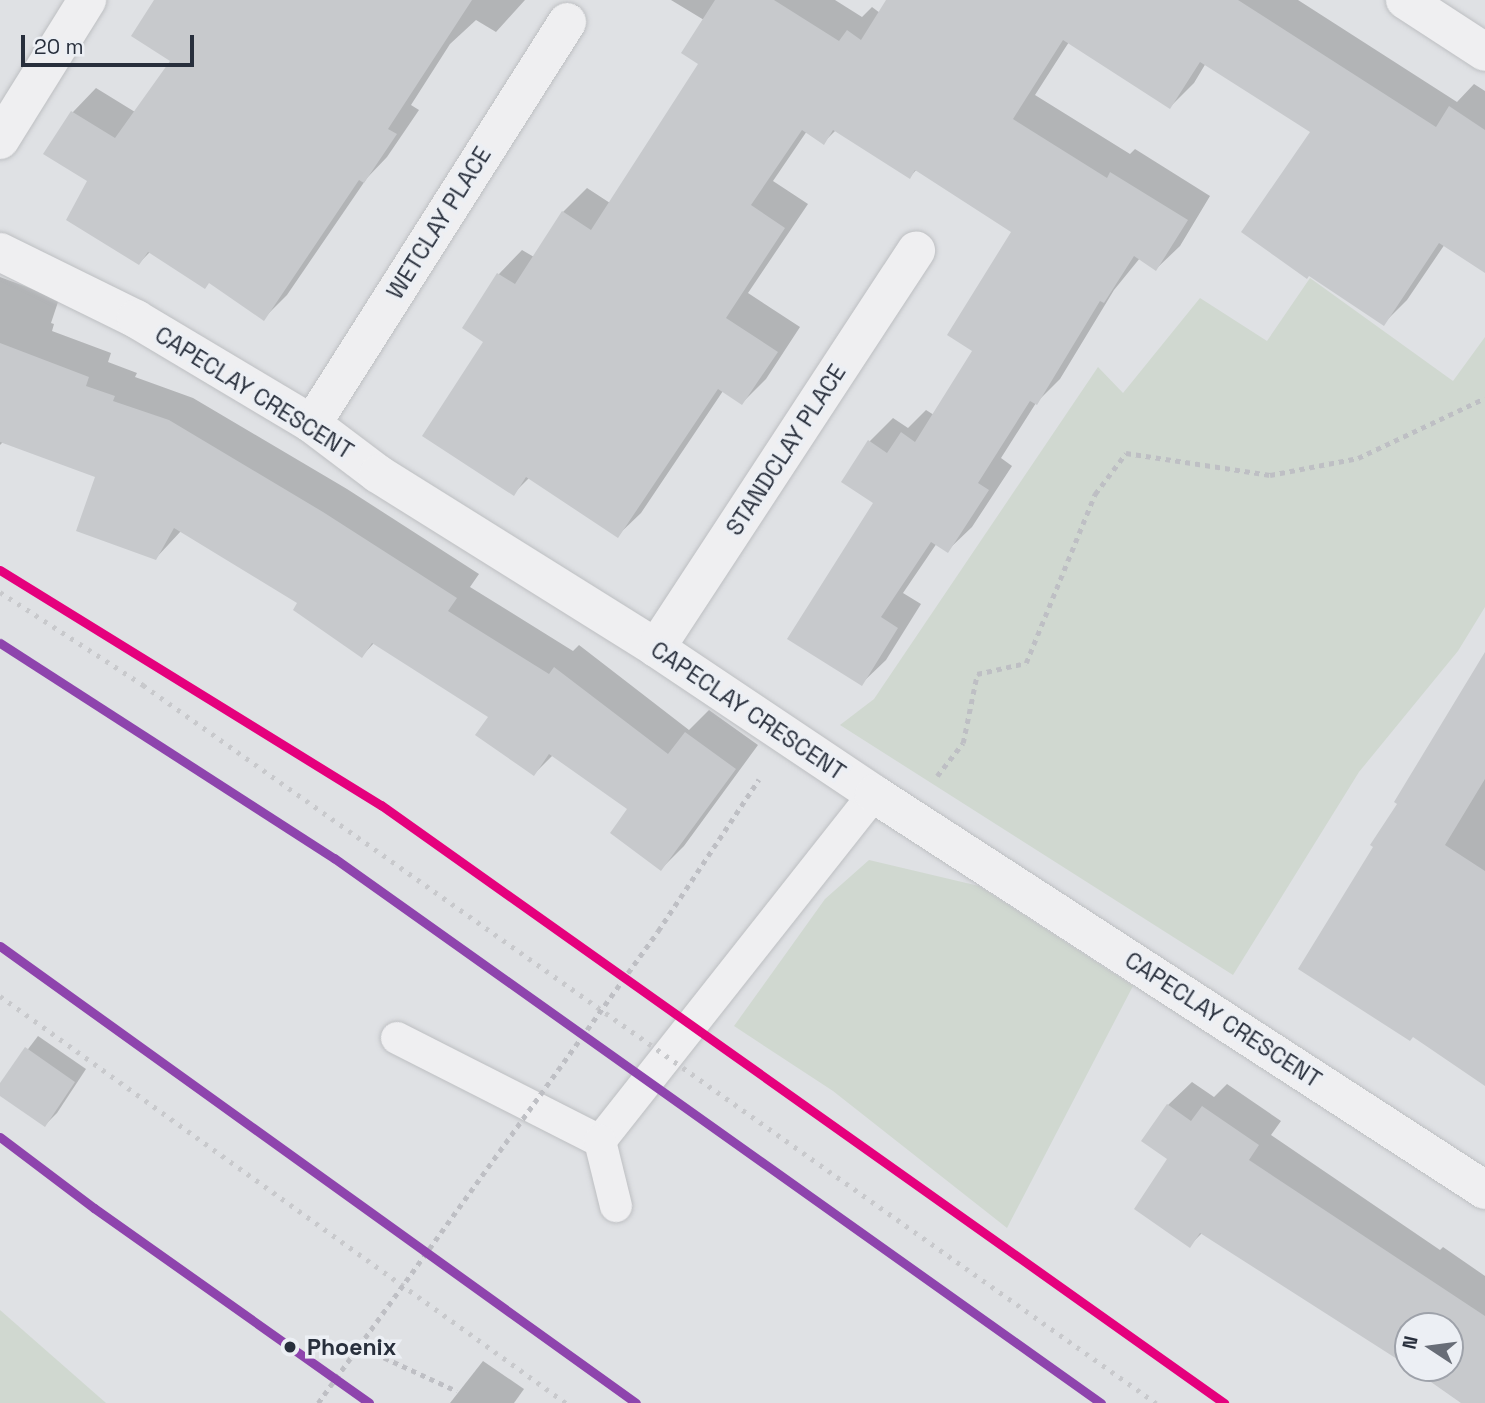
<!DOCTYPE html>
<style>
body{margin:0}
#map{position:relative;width:1485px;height:1403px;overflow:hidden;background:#dfe1e4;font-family:"Space Grotesk",sans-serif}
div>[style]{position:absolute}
.green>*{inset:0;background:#d0d8d0}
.shadow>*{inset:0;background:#0003}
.building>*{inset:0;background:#c7c9cc}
.path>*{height:4.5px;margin-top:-2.25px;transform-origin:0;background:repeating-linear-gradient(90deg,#bebfc4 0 5px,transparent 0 10px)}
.roads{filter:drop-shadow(0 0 2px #bdbfc2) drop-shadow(0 0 2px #bdbfc2)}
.service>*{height:32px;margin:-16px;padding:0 16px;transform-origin:16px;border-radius:16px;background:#efeff1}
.minor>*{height:38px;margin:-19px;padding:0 19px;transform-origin:19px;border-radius:19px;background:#efeff1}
.rail>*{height:5px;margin-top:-2.5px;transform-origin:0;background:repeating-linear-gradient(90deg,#c8c9cc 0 3.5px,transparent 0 10.5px)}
.path-bridge>*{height:4.5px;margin-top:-2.25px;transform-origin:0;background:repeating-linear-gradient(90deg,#bebfc4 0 5px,transparent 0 10px)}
.rail-1>*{height:9px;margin:-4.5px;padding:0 4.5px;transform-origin:4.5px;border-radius:4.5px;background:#e5007d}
.rail-2>*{height:9px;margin:-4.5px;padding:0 4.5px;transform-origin:4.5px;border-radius:4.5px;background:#8e44ad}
.dots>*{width:19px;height:19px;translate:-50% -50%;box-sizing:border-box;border:4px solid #eceff4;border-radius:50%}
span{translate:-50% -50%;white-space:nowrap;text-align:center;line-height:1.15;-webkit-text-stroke:7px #eceff4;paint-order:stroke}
.street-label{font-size:23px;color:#282f3c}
.stop-label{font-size:23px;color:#282f3c;font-weight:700}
.left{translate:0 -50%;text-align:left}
.north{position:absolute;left:1394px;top:1312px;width:70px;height:70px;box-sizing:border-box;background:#eceff4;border:2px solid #9ea2aa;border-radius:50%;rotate:283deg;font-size:19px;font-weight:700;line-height:28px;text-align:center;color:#282f3c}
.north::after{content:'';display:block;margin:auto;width:24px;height:32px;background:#686d77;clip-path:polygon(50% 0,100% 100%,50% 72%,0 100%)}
.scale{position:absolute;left:21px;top:35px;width:173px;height:32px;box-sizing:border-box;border:4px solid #282f3c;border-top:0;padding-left:9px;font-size:21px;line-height:24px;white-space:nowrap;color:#282f3c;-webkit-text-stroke:5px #eceff4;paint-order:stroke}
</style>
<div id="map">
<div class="green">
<i style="clip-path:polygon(1310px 278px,1453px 381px,1485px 337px,1485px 607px,1458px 651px,1359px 772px,1233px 975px,840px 725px,874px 699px,1098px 367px,1123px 393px,1200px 298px,1267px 341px)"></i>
<i style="clip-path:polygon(869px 860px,979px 886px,1133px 986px,1007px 1228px,833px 1091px,734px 1026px,825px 899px)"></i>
<i style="clip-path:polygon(0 1310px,106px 1403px,0 1403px)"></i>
</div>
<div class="shadow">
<i style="clip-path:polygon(156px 0,525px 0,496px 32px,476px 20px,450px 44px,411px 105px,419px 110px,387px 157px,367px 178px,287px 295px,264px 318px,210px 282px,150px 252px,139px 263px,89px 181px,46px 154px,73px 112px,96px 88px,135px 112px,172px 60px)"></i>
<i style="clip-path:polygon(671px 0,835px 0,862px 17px,872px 7px,880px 13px,888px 0,1298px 0,1457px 102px,1474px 84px,1485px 91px,1485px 271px,1445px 244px,1407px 300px,1384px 323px,1312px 131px,1206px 63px,1194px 83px,1170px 107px,1069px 42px,1035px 95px,1130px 154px,1135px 149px,1210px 196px,1180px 246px,1156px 269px,1140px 258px,1114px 290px,1060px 379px,1036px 403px,1001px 458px,1012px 466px,972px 527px,948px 550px,937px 543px,903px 593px,921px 604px,886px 660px,862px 683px,875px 503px,870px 441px,893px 418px,908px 428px,926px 410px,934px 415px,975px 350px,1013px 232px,917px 169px,910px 177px,836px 130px,824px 142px,807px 131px,773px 181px,808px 204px,748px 293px,800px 327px,766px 379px,742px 403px,723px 391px,641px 513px,617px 536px,530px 477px,514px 493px,485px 341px,464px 328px,499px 274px,522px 250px,534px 257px,563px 212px,587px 188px,610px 203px,701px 63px,704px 20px)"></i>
<i style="clip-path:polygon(0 277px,59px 299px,51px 323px,54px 324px,52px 331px,111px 353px,108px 362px,137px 373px,135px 377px,193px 398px,347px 489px,479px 574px,470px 587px,573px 651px,579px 645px,689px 730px,709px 710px,758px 745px,684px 846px,661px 869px,630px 809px,553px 755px,534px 774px,490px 716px,374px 643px,362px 656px,299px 603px,181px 531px,156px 558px,97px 476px,4px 441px,0 445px)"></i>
<i style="clip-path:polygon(1485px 655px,1485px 1084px,1399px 804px)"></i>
<i style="clip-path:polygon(38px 1036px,86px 1069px,57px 1113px,45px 1125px,0 1094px,0 1086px)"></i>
<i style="clip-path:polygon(1192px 1082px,1214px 1097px,1227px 1084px,1281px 1121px,1271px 1135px,1440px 1250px,1443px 1247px,1485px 1276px,1485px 1403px,1462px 1403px,1412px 1368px,1450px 1368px,1450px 1326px,1408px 1326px,1408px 1365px,1203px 1232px,1190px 1245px,1169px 1159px,1168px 1105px)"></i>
<i style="clip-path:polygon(483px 1361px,524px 1389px,514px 1403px,450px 1403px)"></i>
</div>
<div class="building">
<i style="clip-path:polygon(154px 0,472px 0,388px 129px,397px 134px,364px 183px,359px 180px,264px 321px,209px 283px,205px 289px,148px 252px,139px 265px,66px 220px,87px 181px,43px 154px,71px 111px,115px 138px,170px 61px,131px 36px)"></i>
<i style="clip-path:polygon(715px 0,774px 0,839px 41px,847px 30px,861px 40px,886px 0,1238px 0,1436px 127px,1449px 106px,1485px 130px,1485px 273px,1439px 243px,1384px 326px,1309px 276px,1307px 279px,1241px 232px,1310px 132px,1200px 62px,1170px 109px,1063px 40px,1013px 119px,1107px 178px,1110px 172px,1188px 220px,1156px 271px,1134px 256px,1104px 303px,1100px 301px,1037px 405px,1030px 401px,978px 483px,989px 490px,948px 553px,931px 542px,881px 617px,898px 628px,862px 686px,787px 639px,873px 503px,841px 482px,868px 440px,887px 453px,901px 432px,915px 442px,972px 351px,947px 335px,1011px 232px,915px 170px,910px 179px,833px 130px,824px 145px,802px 130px,751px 205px,785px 228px,726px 318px,778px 352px,742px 405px,718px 389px,618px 538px,526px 477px,514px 496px,422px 436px,483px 342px,462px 328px,497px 273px,515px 284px,562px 211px,591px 230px,698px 64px,681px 53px)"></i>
<i style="clip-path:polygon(0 343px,89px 377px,86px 386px,115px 396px,113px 401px,169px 420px,323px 512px,457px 598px,448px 611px,549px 674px,554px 667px,668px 754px,685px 732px,736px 769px,661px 871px,610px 833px,627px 809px,549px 754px,534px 776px,475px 735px,488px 717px,372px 643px,362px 658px,293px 610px,297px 603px,174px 528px,156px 560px,76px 531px,95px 477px,0 442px)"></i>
<i style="clip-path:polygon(1485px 652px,1485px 779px,1445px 845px,1485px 871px,1485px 1086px,1413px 1037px,1410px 1041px,1298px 969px,1373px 847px,1370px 845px,1397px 804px,1394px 802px)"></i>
<i style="clip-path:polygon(25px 1047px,75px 1082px,45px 1127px,0 1096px,0 1083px)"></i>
<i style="clip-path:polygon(1167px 1104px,1191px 1121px,1202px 1106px,1259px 1145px,1249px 1160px,1485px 1316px,1485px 1403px,1461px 1403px,1411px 1368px,1450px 1368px,1450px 1326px,1408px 1326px,1408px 1366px,1200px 1233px,1190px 1248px,1134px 1209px,1167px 1159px,1141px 1141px)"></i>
</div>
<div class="path">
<i style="left:937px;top:776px;width:42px;rotate:-51.8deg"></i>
<i style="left:963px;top:743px;width:70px;rotate:-78.5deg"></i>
<i style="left:977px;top:674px;width:50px;rotate:-12.7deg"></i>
<i style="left:1026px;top:663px;width:183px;rotate:-67.8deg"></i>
<i style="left:1095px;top:494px;width:51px;rotate:-52.9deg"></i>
<i style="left:1126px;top:453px;width:146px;rotate:8.7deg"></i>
<i style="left:1270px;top:475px;width:90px;rotate:-10.9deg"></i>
<i style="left:1358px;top:458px;width:140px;rotate:-25.3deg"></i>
<i style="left:658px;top:931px;width:182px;rotate:-56.4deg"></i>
<i style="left:357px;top:1345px;width:110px;rotate:24.7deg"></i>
</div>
<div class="roads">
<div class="service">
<i style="left:397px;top:1038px;width:228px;rotate:26.9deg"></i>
<i style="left:600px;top:1141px;width:442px;rotate:-51.7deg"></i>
<i style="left:600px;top:1141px;width:67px;rotate:76.2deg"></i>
</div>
<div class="minor">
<i style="left:1405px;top:0;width:95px;rotate:33deg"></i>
<i style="left:0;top:140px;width:165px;rotate:-58.1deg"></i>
<i style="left:0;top:252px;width:152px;rotate:26.2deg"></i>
<i style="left:136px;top:319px;width:205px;rotate:30.8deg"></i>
<i style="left:312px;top:424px;width:83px;rotate:37.1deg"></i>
<i style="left:378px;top:474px;width:328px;rotate:32deg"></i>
<i style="left:656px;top:648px;width:262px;rotate:33.8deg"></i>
<i style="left:874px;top:794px;width:728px;rotate:32.95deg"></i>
<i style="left:312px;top:424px;width:476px;rotate:-57.6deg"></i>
<i style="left:656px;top:648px;width:475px;rotate:-56.8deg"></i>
</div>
</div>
<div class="rail">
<i style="left:0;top:570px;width:448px;rotate:31.7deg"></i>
<i style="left:381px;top:805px;width:1034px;rotate:35.35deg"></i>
<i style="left:0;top:592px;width:171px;rotate:33deg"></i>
<i style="left:143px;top:685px;width:1242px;rotate:35.33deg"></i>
<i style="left:0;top:643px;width:397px;rotate:32.8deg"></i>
<i style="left:334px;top:858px;width:941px;rotate:35.4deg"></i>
<i style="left:0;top:996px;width:697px;rotate:35.72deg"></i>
<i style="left:0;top:1137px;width:118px;rotate:37.1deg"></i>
<i style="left:94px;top:1208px;width:337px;rotate:35.3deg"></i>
</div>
<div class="path-bridge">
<i style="left:318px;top:1403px;width:582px;rotate:-54.23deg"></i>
</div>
<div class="rail-1">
<i style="left:0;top:570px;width:448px;rotate:31.7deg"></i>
<i style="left:381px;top:805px;width:1034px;rotate:35.35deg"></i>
</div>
<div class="rail-2">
<i style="left:0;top:643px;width:397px;rotate:32.8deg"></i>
<i style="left:334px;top:858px;width:941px;rotate:35.4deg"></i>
<i style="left:0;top:946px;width:783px;rotate:35.7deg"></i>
<i style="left:0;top:1137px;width:118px;rotate:37.1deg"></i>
<i style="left:94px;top:1208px;width:337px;rotate:35.3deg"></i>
</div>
<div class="dots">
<i style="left:290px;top:1347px;background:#282f3c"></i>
</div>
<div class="street-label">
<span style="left:439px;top:223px;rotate:-58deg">WETCLAY PLACE</span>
<span style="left:254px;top:393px;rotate:32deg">CAPECLAY CRESCENT</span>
<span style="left:786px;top:450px;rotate:-57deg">STANDCLAY PLACE</span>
<span style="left:748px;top:711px;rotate:34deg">CAPECLAY CRESCENT</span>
<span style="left:1223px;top:1020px;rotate:33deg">CAPECLAY CRESCENT</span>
</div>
<div class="stop-label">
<span class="left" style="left:307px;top:1347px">Phoenix</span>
</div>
<div class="north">N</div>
<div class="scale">20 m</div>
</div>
